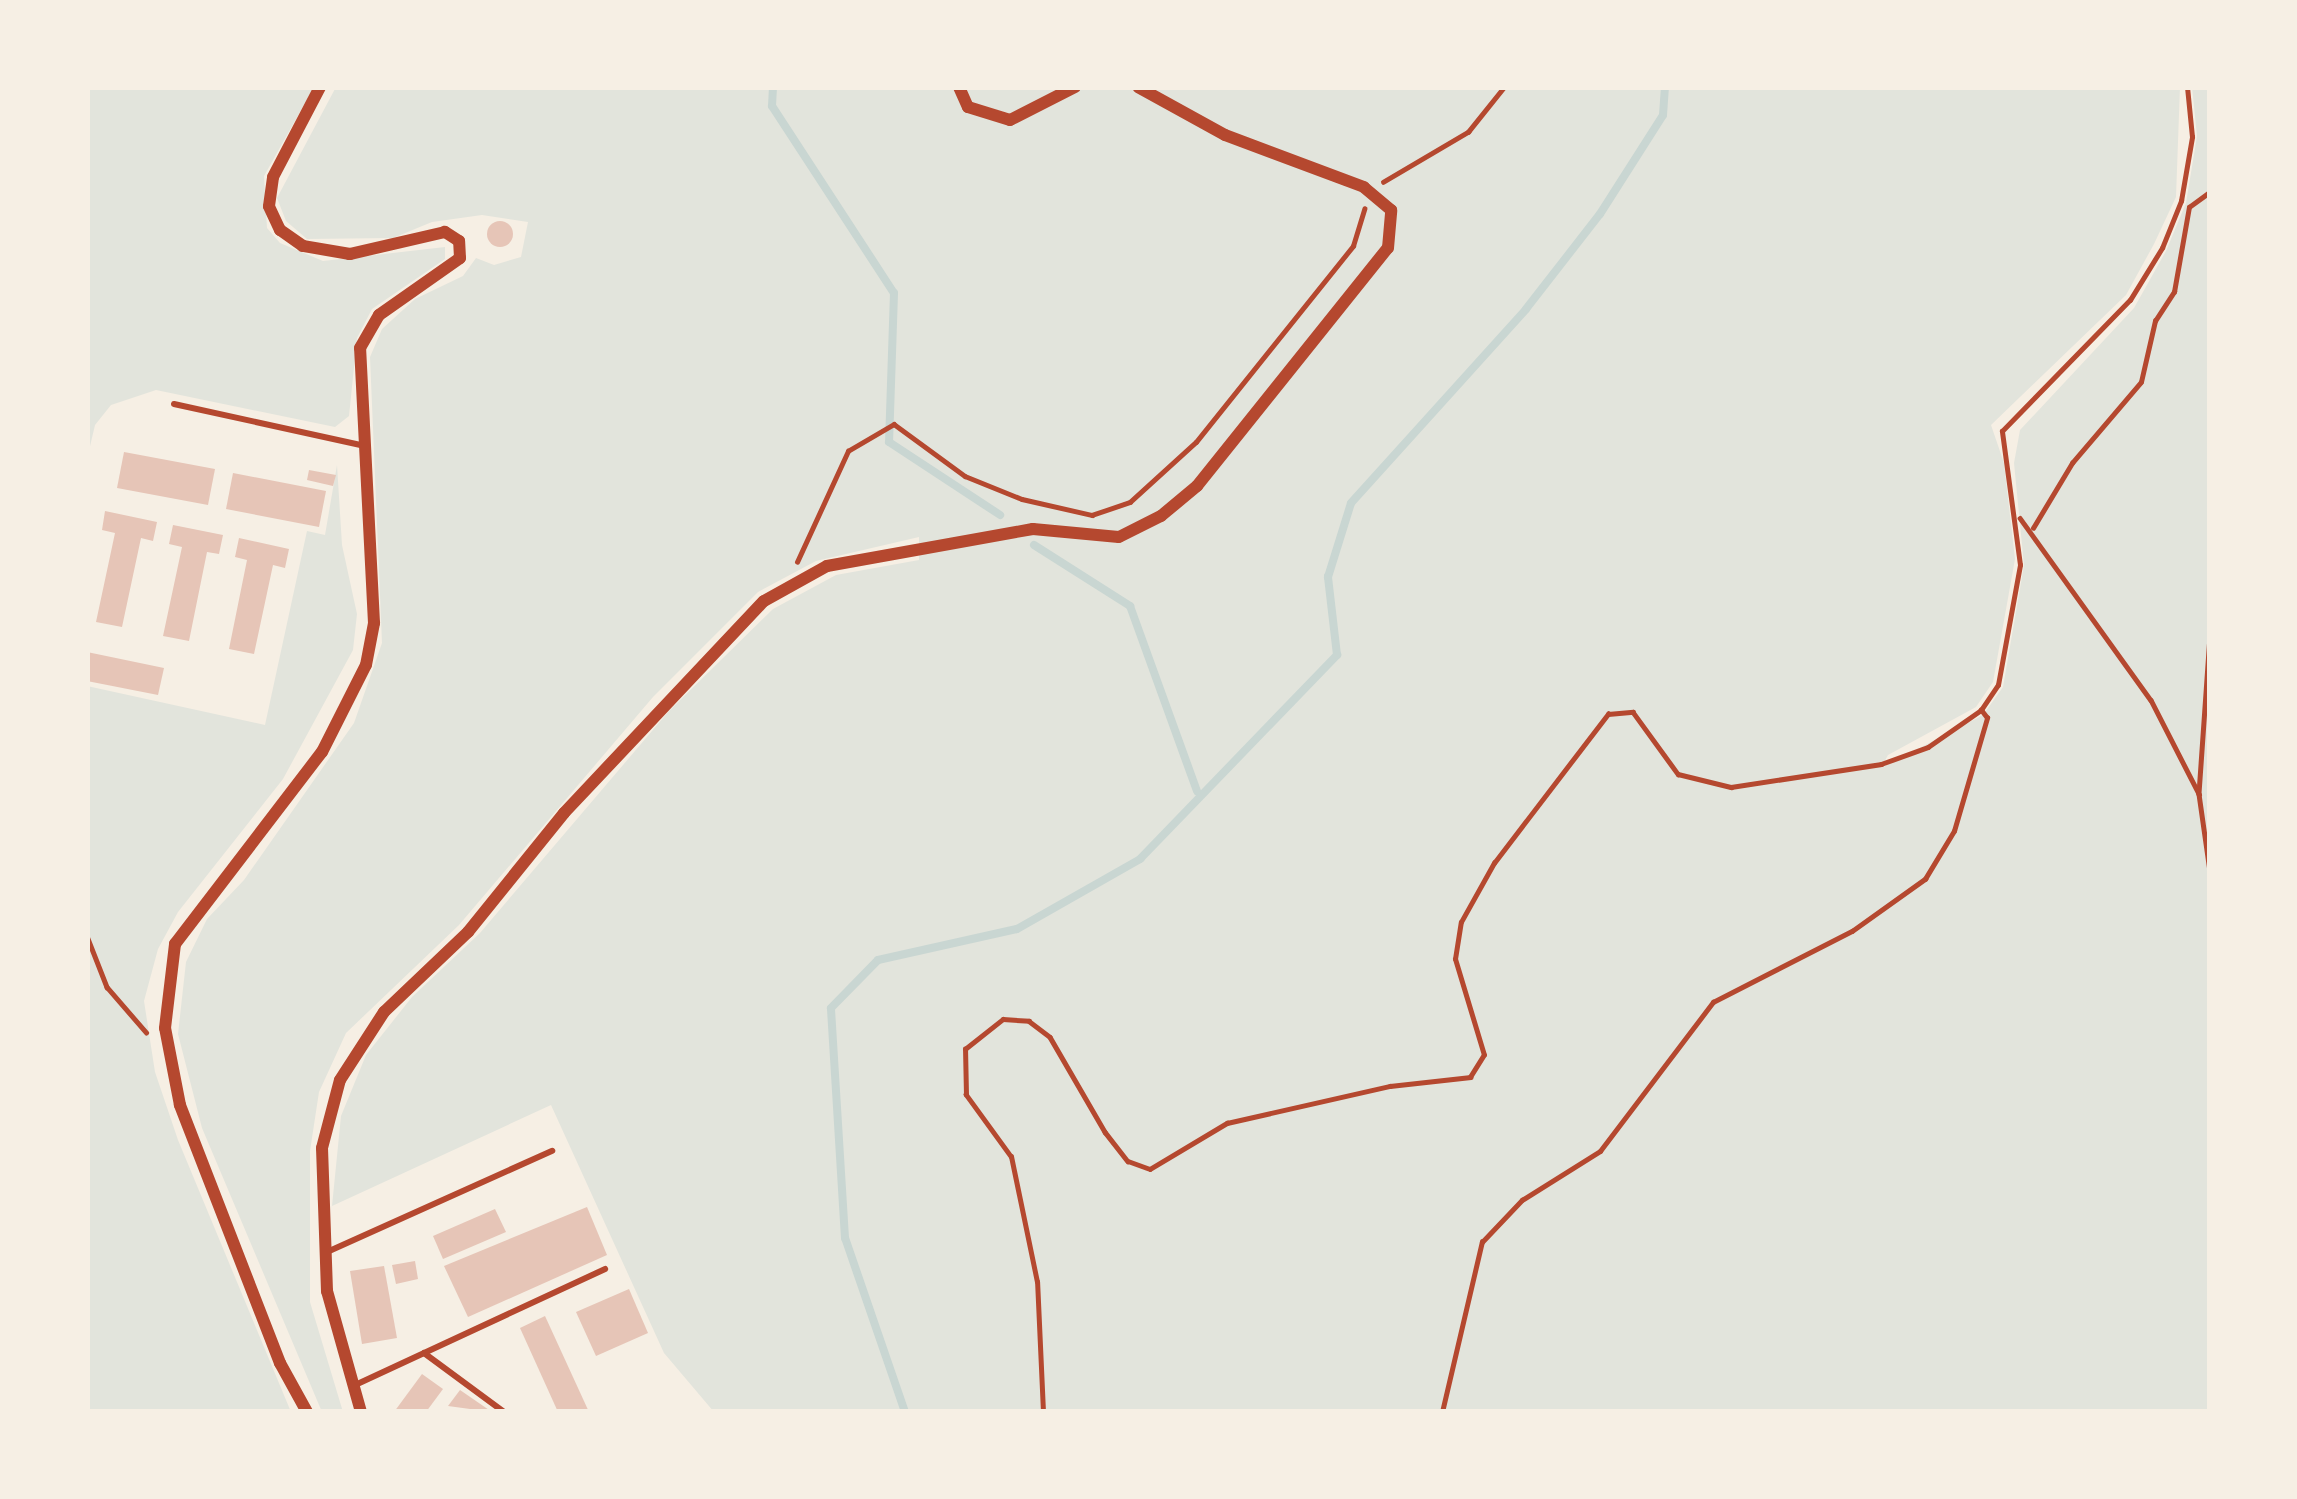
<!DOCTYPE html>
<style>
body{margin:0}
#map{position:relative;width:2297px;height:1499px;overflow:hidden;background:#f6efe4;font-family:Roboto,sans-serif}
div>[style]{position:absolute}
.green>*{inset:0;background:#e2e4dc}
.stream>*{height:8px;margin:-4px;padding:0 4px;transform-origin:4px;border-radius:4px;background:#c9d6d2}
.building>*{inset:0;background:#e6c5b7}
.round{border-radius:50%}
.path>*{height:4.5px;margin:-2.25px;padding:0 2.25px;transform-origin:2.25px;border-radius:2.25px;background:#b5482f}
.service>*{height:6px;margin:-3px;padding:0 3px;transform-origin:3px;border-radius:3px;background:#b5482f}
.minor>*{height:12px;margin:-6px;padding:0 6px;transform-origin:6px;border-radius:6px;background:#b5482f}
span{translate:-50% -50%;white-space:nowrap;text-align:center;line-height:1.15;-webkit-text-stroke:9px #f6efe4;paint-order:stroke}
.frame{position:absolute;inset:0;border:90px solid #f6efe4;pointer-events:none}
</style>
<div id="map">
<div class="green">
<i style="clip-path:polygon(87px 87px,314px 87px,264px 176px,267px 228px,280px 243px,323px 261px,445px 247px,445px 259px,372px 309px,357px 338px,349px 416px,335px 427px,156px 390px,111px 405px,95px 425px,87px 459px)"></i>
<i style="clip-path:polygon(336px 87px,2180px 87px,2176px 197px,2154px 244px,2126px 295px,1991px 425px,2004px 463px,2015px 559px,1993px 682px,1976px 707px,1888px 755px,1881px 768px,1983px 715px,2003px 687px,2024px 565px,2014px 463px,2020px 430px,2134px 308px,2166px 251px,2186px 203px,2197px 136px,2192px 87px,2210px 87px,2210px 1412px,714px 1412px,664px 1353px,551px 1105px,332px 1206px,341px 1116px,366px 1055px,412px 997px,480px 933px,669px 711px,773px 609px,836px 575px,919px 560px,919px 537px,816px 561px,758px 592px,653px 697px,459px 925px,346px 1033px,319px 1092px,310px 1151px,310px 1302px,343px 1412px,322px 1412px,202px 1128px,178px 1034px,186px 962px,207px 919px,244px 880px,354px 723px,382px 643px,370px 357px,382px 329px,415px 299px,463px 276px,476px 258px,494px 265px,521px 257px,528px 222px,482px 215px,432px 222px,393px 238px,307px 239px,286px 221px,277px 198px)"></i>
<i style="clip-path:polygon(337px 465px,342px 545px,357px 614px,353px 650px,283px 779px,178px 912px,158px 949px,144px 1001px,155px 1072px,178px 1140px,291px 1412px,87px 1412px,87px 686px,265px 725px,307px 531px,325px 535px)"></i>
</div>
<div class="stream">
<i style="left:773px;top:87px;width:19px;rotate:93deg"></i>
<i style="left:772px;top:106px;width:223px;rotate:56.9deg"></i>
<i style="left:894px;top:293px;width:149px;rotate:91.9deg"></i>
<i style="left:889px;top:442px;width:133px;rotate:33.3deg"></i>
<i style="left:1034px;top:545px;width:114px;rotate:32.4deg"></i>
<i style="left:1130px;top:606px;width:197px;rotate:70.1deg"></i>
<i style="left:905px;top:1412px;width:184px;rotate:-109deg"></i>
<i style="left:845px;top:1238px;width:230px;rotate:-93.5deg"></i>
<i style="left:831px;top:1008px;width:67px;rotate:-45.6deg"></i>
<i style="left:878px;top:960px;width:142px;rotate:-12.6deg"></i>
<i style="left:1017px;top:929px;width:142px;rotate:-29.6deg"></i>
<i style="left:1140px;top:859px;width:284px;rotate:-46deg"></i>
<i style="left:1337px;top:655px;width:79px;rotate:-96.6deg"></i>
<i style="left:1328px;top:577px;width:77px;rotate:-72.7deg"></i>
<i style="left:1351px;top:503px;width:261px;rotate:-47.9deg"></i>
<i style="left:1526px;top:309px;width:120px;rotate:-52.1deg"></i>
<i style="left:1600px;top:214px;width:117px;rotate:-57.5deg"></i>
<i style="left:1663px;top:115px;width:28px;rotate:-86deg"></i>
</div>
<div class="building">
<i class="round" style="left:487px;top:221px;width:26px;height:26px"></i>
<i style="clip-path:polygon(124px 452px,215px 469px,208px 505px,117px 488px)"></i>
<i style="clip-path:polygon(309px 470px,336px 475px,333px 486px,307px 480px)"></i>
<i style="clip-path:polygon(233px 473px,326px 491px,319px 527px,226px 509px)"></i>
<i style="clip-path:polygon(105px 511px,157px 522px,153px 541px,141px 538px,122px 627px,96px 622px,115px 533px,102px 530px)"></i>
<i style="clip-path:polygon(173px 525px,223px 535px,219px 554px,207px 552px,189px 641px,163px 636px,182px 547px,169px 544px)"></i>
<i style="clip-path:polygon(239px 538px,289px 549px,285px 568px,273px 565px,254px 654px,229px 649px,247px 560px,235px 557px)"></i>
<i style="clip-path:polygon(87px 652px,164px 668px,158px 695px,87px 681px)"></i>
<i style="clip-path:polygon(587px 1207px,607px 1255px,468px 1317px,444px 1266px)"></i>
<i style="clip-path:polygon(495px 1209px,506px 1232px,443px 1259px,433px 1236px)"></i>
<i style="clip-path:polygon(415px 1261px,418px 1279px,396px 1284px,392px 1265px)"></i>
<i style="clip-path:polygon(384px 1266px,397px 1338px,362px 1344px,350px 1271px)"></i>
<i style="clip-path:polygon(629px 1289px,648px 1333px,596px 1356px,576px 1312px)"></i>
<i style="clip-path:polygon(545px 1316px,589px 1412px,558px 1412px,520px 1328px)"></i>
<i style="clip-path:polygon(422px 1374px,443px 1389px,426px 1412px,394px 1412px)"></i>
<i style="clip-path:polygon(460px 1390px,492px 1412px,448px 1406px)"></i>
</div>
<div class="path">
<i style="left:1383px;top:182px;width:99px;rotate:-30.5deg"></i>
<i style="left:1468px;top:132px;width:58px;rotate:-51.3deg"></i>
<i style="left:2020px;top:518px;width:224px;rotate:54.3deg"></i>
<i style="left:2151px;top:700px;width:106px;rotate:62.9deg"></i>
<i style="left:2033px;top:528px;width:76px;rotate:-59deg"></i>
<i style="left:2072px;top:463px;width:106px;rotate:-49.6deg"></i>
<i style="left:2141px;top:382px;width:63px;rotate:-77.1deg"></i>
<i style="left:2155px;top:321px;width:35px;rotate:-57deg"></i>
<i style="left:2174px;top:292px;width:86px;rotate:-80deg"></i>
<i style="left:2189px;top:207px;width:26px;rotate:-36deg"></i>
<i style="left:797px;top:562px;width:122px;rotate:-65.3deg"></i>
<i style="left:848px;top:451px;width:53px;rotate:-30.4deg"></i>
<i style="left:894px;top:424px;width:88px;rotate:36.2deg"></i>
<i style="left:965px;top:476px;width:61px;rotate:22deg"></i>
<i style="left:1022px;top:499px;width:72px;rotate:12.9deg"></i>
<i style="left:1092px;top:515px;width:40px;rotate:-18.9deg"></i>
<i style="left:1130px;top:502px;width:89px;rotate:-42.3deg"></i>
<i style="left:1196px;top:442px;width:251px;rotate:-51.3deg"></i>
<i style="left:1353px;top:246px;width:39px;rotate:-73deg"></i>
<i style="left:2210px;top:636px;width:158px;rotate:94deg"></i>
<i style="left:2199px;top:794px;width:78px;rotate:81.9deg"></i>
<i style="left:87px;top:936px;width:55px;rotate:68.6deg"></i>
<i style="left:107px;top:987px;width:60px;rotate:49.1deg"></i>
<i style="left:1043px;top:1412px;width:130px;rotate:-92.6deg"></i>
<i style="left:1037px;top:1282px;width:128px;rotate:-101.7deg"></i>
<i style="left:1011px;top:1157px;width:77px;rotate:-126deg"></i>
<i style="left:966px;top:1095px;width:46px;rotate:-91.2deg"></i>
<i style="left:965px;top:1049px;width:48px;rotate:-38.3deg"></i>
<i style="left:1003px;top:1019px;width:26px;rotate:4deg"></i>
<i style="left:1029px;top:1021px;width:26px;rotate:37deg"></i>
<i style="left:1050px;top:1037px;width:110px;rotate:59.9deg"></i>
<i style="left:1105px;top:1132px;width:37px;rotate:52deg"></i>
<i style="left:1128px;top:1161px;width:23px;rotate:20deg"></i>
<i style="left:1150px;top:1169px;width:90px;rotate:-30.9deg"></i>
<i style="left:1227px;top:1123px;width:167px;rotate:-12.8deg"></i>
<i style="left:1390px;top:1086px;width:81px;rotate:-6.4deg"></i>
<i style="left:1470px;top:1077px;width:26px;rotate:-58deg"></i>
<i style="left:1484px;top:1055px;width:100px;rotate:-106.8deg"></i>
<i style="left:1455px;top:959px;width:37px;rotate:-81deg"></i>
<i style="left:1461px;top:922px;width:68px;rotate:-60.8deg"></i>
<i style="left:1494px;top:863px;width:188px;rotate:-52.6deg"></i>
<i style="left:1608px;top:714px;width:25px;rotate:-5deg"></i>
<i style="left:1633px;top:712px;width:77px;rotate:54deg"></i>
<i style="left:1678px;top:774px;width:55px;rotate:13.8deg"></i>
<i style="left:1731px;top:787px;width:152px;rotate:-8.7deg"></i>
<i style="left:1881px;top:764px;width:50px;rotate:-19.9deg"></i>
<i style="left:1928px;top:747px;width:65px;rotate:-34.9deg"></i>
<i style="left:1981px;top:710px;width:30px;rotate:-56deg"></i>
<i style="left:1998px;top:685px;width:122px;rotate:-79.6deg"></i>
<i style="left:2020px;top:565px;width:135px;rotate:-97.7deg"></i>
<i style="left:2002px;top:431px;width:183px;rotate:-45.7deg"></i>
<i style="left:2130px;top:300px;width:61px;rotate:-58.4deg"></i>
<i style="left:2162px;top:248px;width:51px;rotate:-68deg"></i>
<i style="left:2181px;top:201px;width:65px;rotate:-80.2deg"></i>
<i style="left:2192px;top:137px;width:50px;rotate:-95.7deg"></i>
<i style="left:1442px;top:1412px;width:175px;rotate:-76.8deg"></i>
<i style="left:1482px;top:1242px;width:58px;rotate:-46.4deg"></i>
<i style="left:1522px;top:1200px;width:92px;rotate:-32.1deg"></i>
<i style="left:1600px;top:1151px;width:187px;rotate:-52.8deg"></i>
<i style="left:1713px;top:1002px;width:156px;rotate:-27.1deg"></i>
<i style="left:1852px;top:931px;width:90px;rotate:-35.5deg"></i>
<i style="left:1925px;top:879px;width:56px;rotate:-58.9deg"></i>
<i style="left:1954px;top:831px;width:118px;rotate:-73.7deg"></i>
<i style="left:1987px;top:718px;width:10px;rotate:-127deg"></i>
</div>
<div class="service">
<i style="left:174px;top:404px;width:191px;rotate:12.4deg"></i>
<i style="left:327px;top:1252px;width:247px;rotate:-24.2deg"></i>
<i style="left:424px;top:1353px;width:99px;rotate:36.4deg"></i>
<i style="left:353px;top:1386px;width:278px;rotate:-24.9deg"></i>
</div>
<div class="minor">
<i style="left:959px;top:87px;width:22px;rotate:66deg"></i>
<i style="left:968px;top:107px;width:44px;rotate:17.2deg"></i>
<i style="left:1010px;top:120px;width:73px;rotate:-26.9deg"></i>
<i style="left:307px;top:1412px;width:56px;rotate:-118.9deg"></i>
<i style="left:280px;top:1363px;width:277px;rotate:-111.2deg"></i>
<i style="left:180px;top:1105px;width:78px;rotate:-101deg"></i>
<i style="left:165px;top:1028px;width:85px;rotate:-83.2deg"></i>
<i style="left:175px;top:944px;width:242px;rotate:-52.6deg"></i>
<i style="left:322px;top:752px;width:97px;rotate:-63.2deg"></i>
<i style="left:366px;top:665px;width:43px;rotate:-79.2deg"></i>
<i style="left:374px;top:623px;width:275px;rotate:-92.9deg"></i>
<i style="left:360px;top:348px;width:38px;rotate:-60deg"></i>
<i style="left:379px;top:315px;width:99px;rotate:-35.1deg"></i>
<i style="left:460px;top:258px;width:17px;rotate:-93deg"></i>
<i style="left:459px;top:241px;width:17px;rotate:-147deg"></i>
<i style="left:445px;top:232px;width:98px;rotate:167deg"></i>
<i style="left:350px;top:254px;width:48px;rotate:-170.3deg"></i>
<i style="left:303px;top:246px;width:28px;rotate:-145deg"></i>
<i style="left:280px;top:230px;width:26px;rotate:-115deg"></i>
<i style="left:269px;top:206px;width:29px;rotate:-82deg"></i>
<i style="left:273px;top:177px;width:102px;rotate:-62.4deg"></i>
<i style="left:361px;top:1412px;width:126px;rotate:-105.7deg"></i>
<i style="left:327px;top:1291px;width:143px;rotate:-92deg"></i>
<i style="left:322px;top:1148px;width:70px;rotate:-75.2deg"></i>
<i style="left:340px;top:1080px;width:81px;rotate:-57.1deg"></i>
<i style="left:384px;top:1012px;width:116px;rotate:-43.6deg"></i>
<i style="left:468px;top:932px;width:153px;rotate:-51.1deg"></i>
<i style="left:564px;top:813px;width:291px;rotate:-46.7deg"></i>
<i style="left:764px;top:601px;width:72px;rotate:-29.1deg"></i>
<i style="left:827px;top:566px;width:209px;rotate:-10.2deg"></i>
<i style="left:1033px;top:529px;width:86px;rotate:5.3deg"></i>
<i style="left:1119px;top:537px;width:47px;rotate:-26.6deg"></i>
<i style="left:1161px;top:516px;width:47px;rotate:-39.8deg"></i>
<i style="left:1197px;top:486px;width:305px;rotate:-51.3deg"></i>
<i style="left:1388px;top:248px;width:38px;rotate:-85deg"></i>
<i style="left:1391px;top:210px;width:35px;rotate:-140deg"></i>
<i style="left:1364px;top:187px;width:148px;rotate:-159.5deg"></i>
<i style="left:1225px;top:135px;width:99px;rotate:-151.1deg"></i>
</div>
<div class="frame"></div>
</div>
